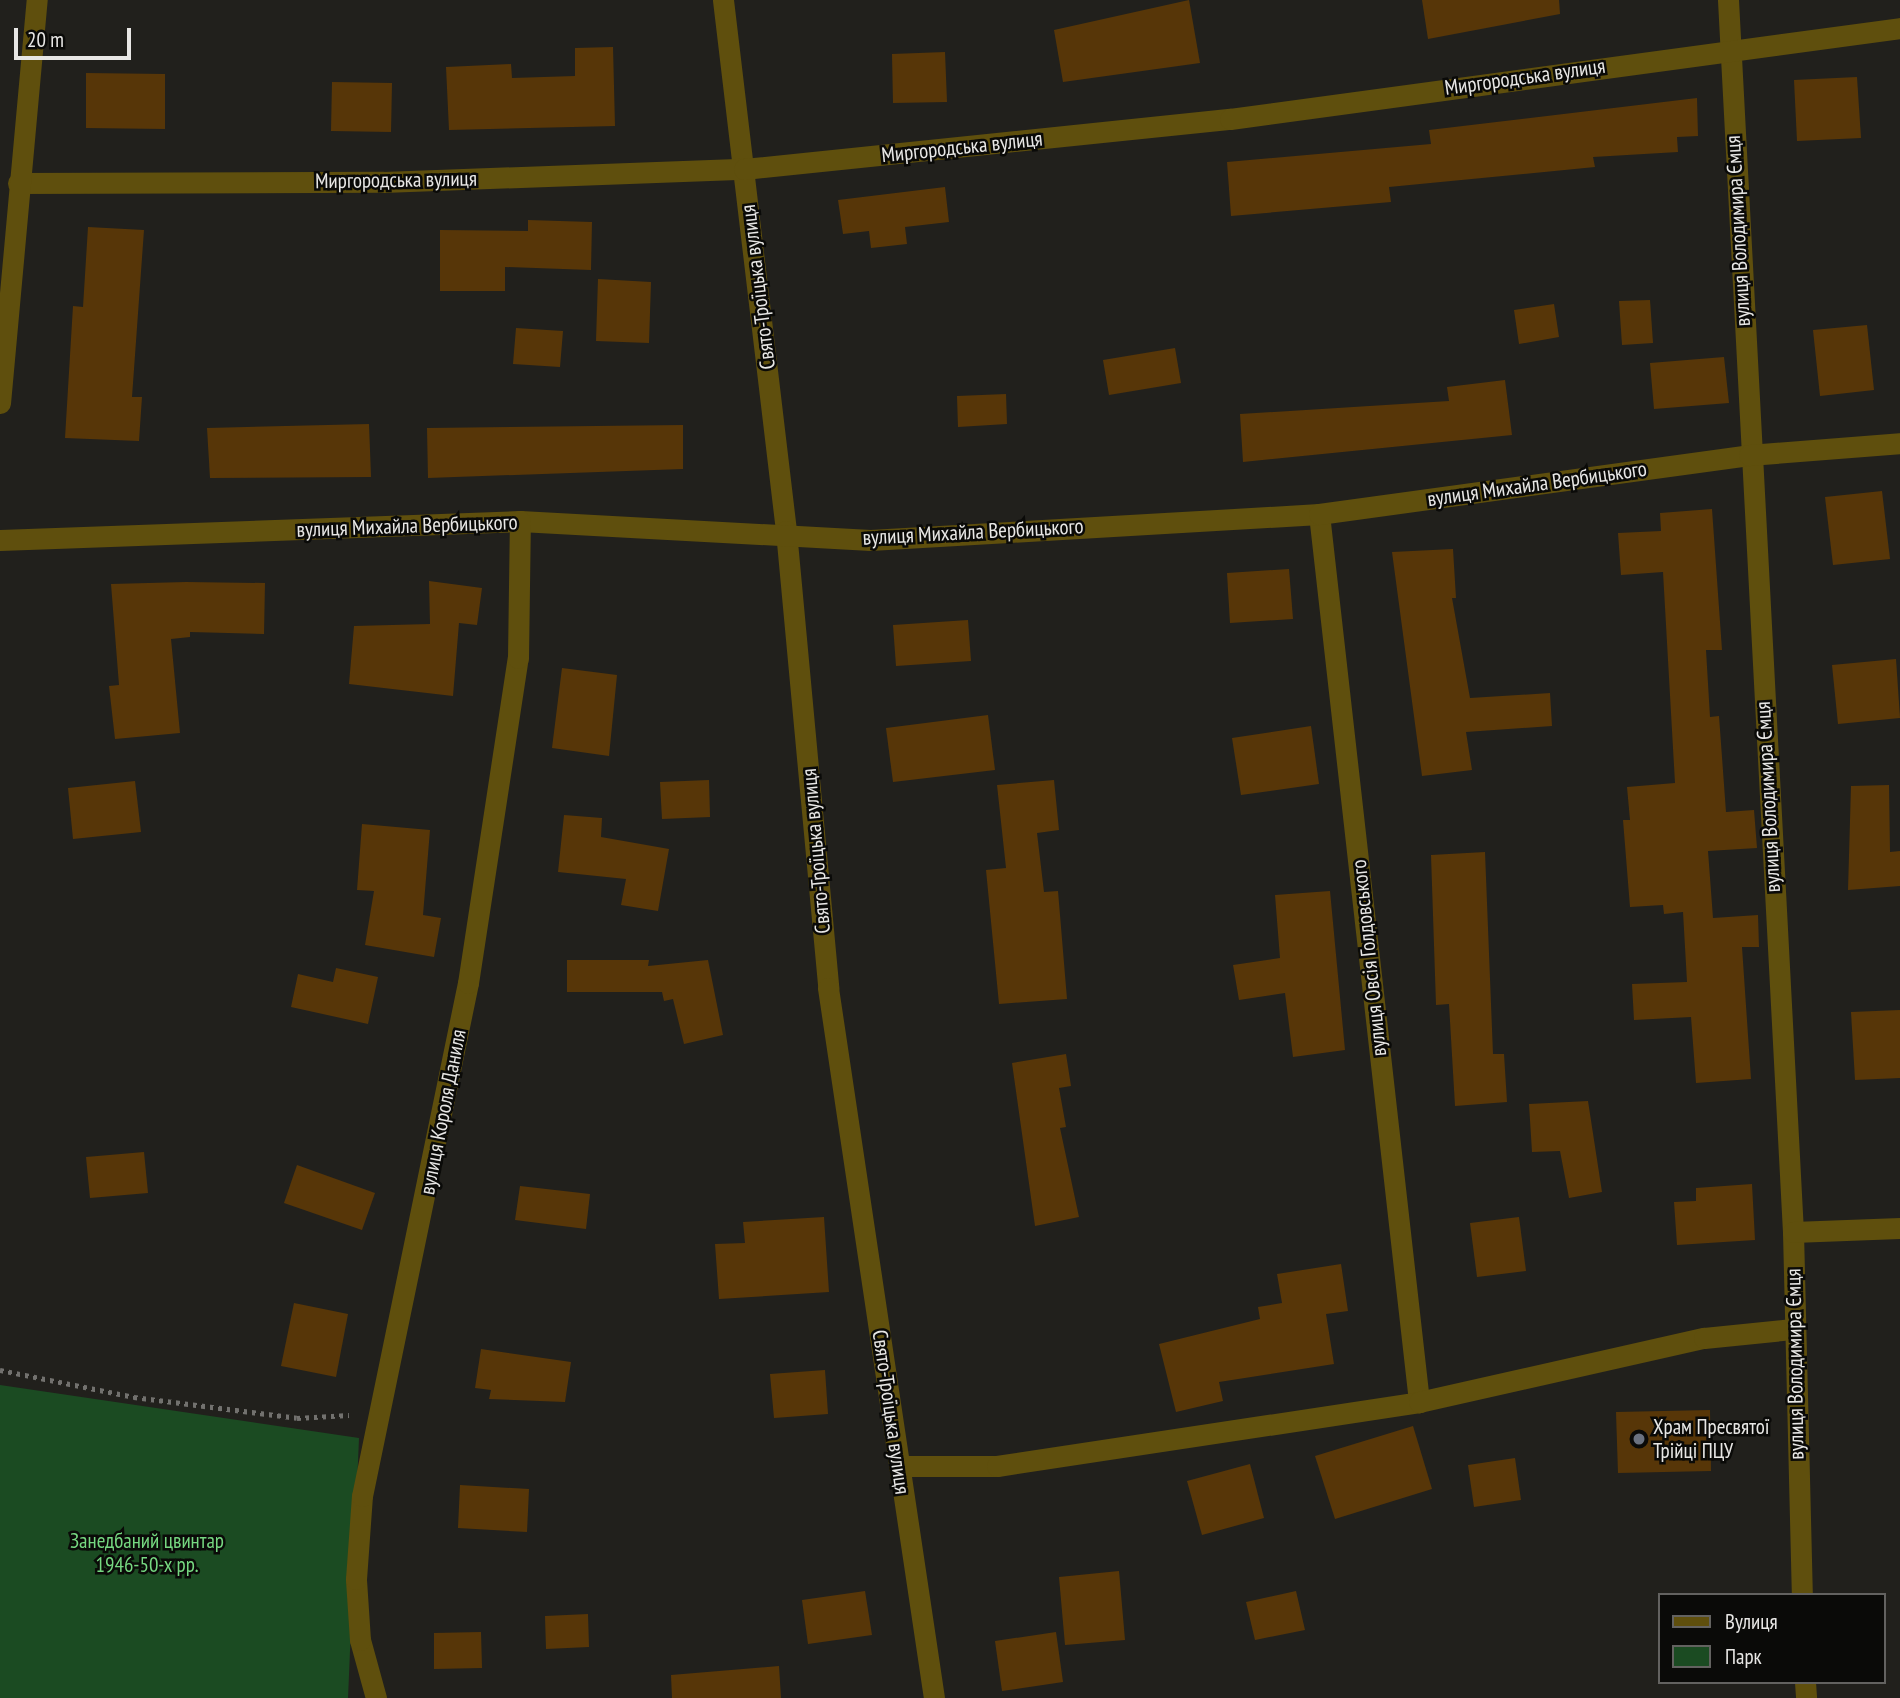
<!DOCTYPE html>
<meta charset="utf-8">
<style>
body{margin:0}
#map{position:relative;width:1900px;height:1698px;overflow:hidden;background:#21201c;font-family:"PT Sans Narrow",sans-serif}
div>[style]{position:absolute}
.green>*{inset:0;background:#1b4b22}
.building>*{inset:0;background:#573608}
.path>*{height:4.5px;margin-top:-2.25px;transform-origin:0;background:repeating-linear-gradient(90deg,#72716e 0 3.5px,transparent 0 8.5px)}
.minor>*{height:21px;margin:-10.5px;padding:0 10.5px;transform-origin:10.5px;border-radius:10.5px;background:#5f4f0d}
.dots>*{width:19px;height:19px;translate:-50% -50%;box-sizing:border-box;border:4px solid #0a0a08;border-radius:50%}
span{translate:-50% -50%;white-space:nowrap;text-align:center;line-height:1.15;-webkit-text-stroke:5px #0a0a08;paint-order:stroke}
.street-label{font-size:21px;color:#e8e7e5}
.poi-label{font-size:21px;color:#e8e7e5}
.left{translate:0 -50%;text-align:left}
.park-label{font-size:21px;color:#76d881}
.legend{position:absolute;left:1658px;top:1593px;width:228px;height:91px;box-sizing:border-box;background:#0a0a08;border:2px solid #636260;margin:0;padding:9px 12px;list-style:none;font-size:21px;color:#e8e7e5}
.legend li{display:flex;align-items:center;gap:14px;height:35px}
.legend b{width:35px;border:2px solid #636260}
.scale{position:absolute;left:14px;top:28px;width:117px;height:32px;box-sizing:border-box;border:4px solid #e8e7e5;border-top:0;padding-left:9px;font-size:21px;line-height:24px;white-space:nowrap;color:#e8e7e5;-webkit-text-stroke:5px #0a0a08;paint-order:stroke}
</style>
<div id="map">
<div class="green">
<i style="clip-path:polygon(0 1385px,359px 1438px,348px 1698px,0 1698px)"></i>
</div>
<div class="building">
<i style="clip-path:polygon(1189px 0,1200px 63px,1063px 82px,1054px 30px)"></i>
<i style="clip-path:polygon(1422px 0,1559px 0,1560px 14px,1428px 39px)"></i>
<i style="clip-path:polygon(613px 47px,615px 126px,449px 130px,446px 67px,511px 64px,512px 78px,575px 76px,575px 48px)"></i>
<i style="clip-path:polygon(945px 52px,947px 102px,893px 103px,892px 54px)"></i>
<i style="clip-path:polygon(86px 73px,165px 74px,165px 129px,86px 128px)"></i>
<i style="clip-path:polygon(1857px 77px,1861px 138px,1797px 141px,1794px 80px)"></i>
<i style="clip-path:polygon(332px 82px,392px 83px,391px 132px,331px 131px)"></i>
<i style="clip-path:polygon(1697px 98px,1698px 136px,1677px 137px,1678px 152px,1593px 157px,1595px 167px,1389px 187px,1391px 202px,1231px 216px,1227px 162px,1431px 144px,1429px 130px)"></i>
<i style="clip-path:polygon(945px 187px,949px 222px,905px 227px,907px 244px,871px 248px,869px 231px,843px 234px,838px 200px)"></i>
<i style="clip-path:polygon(528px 220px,592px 222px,591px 270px,505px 267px,505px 291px,440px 291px,440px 230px,528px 231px)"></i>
<i style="clip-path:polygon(88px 227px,144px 230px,132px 397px,142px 397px,139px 441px,65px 438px,73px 306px,83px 307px)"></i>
<i style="clip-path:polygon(598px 279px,651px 282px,649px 343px,596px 341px)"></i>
<i style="clip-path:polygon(1650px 300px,1653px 343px,1622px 345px,1619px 301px)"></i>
<i style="clip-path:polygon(1554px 304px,1559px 337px,1519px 344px,1514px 310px)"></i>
<i style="clip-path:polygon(1867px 325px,1874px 390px,1820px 396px,1813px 330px)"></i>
<i style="clip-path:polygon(516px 328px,563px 331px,560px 367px,513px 364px)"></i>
<i style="clip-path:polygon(1175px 348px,1181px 383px,1109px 395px,1103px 360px)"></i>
<i style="clip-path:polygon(1724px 357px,1729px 403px,1654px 409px,1650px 363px)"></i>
<i style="clip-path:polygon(1505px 380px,1512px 435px,1243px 462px,1240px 414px,1449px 401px,1447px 387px)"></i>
<i style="clip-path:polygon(1006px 394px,1007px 424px,958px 427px,957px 396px)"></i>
<i style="clip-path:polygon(369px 424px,371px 477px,210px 478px,207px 428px)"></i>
<i style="clip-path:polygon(683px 425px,683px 469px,428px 478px,427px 428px)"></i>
<i style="clip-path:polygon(1882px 491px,1890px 559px,1833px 565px,1825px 497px)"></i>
<i style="clip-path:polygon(1712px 509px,1722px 650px,1706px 650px,1710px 717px,1719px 716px,1726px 812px,1754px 810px,1757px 848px,1708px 851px,1713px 918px,1758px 915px,1759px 947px,1742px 947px,1751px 1079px,1696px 1083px,1691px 1017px,1634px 1020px,1632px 984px,1687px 982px,1683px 912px,1664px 914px,1663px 905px,1630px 907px,1623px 820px,1630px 820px,1627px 787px,1675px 783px,1663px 572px,1621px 575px,1618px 533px,1661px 531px,1660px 513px)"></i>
<i style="clip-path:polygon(1453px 549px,1456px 598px,1452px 598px,1470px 698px,1550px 693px,1552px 726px,1466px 732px,1472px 770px,1422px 776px,1392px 552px)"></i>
<i style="clip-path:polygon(1289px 569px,1293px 619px,1230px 623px,1227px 573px)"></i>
<i style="clip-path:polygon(429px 581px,482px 588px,477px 625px,459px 623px,453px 696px,349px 684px,354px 626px,430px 624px)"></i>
<i style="clip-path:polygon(186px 582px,265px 583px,264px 634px,190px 632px,190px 637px,171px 639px,180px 733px,115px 739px,109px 686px,119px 685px,111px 584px)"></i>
<i style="clip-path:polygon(968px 620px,971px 661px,896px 666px,893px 625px)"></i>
<i style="clip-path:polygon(1896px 659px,1900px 718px,1838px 724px,1832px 665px)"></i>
<i style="clip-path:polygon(562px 668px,617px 675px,609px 756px,552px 748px)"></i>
<i style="clip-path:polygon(988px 715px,995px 770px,893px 782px,886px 728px)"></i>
<i style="clip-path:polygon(1311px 726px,1319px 784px,1241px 795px,1232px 738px)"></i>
<i style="clip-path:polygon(709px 780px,710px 817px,662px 819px,660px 782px)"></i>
<i style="clip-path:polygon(1054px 780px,1059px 830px,1037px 833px,1044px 892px,1058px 891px,1067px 999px,999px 1004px,986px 870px,1006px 868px,997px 785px)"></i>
<i style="clip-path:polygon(135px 781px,141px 832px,73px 839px,68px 788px)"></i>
<i style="clip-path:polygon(1889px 785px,1890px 852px,1900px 851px,1900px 886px,1848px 890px,1851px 786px)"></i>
<i style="clip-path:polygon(564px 815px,602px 818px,601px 837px,669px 849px,658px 911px,621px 905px,626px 879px,558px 872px)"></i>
<i style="clip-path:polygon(362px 824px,430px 830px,423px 915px,441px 918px,434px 957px,365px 945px,374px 891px,357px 890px)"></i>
<i style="clip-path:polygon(1485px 852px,1493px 1054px,1504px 1054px,1507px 1102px,1455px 1106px,1449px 1004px,1436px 1005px,1431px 855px)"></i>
<i style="clip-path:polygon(1330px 891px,1345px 1050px,1293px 1057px,1285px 993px,1239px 1000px,1233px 965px,1280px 958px,1275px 895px)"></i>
<i style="clip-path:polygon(567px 960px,649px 960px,648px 966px,708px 960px,723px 1035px,684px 1044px,673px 999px,664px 1001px,662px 992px,567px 992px)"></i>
<i style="clip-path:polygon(336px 968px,378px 977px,368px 1024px,291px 1007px,298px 974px,333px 982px)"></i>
<i style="clip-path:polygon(1900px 1010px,1900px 1078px,1855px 1080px,1851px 1012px)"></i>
<i style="clip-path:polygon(1066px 1054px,1071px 1086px,1059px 1088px,1066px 1127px,1060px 1128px,1079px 1217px,1035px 1226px,1012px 1063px)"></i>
<i style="clip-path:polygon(1588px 1101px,1602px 1192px,1569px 1198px,1560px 1151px,1532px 1152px,1529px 1104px)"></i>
<i style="clip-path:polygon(144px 1152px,148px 1193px,90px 1198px,86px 1157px)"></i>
<i style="clip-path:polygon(297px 1165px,375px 1193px,362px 1230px,284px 1203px)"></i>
<i style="clip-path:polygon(1752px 1184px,1755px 1240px,1677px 1245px,1674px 1202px,1696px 1201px,1696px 1188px)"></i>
<i style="clip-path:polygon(520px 1186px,590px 1194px,586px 1229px,515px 1220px)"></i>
<i style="clip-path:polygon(824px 1217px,829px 1292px,719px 1299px,715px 1244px,745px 1243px,743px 1222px)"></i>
<i style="clip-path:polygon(1519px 1217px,1526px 1271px,1477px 1277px,1470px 1223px)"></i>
<i style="clip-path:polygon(1341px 1264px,1348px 1311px,1326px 1314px,1334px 1364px,1219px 1382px,1223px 1401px,1176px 1412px,1159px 1344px,1260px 1319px,1258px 1307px,1282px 1303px,1277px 1274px)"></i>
<i style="clip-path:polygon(294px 1303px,348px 1314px,336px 1377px,281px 1366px)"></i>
<i style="clip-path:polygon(481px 1349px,571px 1362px,565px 1402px,489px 1399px,491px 1390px,475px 1388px)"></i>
<i style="clip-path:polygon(825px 1370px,828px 1414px,774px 1418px,770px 1374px)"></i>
<i style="clip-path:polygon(1710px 1410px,1711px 1471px,1618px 1473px,1616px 1412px)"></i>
<i style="clip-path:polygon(1413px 1426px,1432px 1489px,1335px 1519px,1315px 1456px)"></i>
<i style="clip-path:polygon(1515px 1458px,1521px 1500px,1474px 1507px,1468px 1465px)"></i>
<i style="clip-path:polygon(1250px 1464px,1264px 1518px,1202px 1535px,1187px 1481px)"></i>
<i style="clip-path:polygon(460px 1485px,529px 1489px,527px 1532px,458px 1528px)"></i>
<i style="clip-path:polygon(1119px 1571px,1125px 1640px,1065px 1645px,1059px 1577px)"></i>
<i style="clip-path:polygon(865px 1591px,872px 1635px,808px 1644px,802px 1600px)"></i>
<i style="clip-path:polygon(1296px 1591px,1305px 1630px,1255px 1640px,1246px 1602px)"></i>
<i style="clip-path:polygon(588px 1614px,589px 1647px,546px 1649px,545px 1616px)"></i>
<i style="clip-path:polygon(481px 1632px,482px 1668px,434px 1669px,434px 1633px)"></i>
<i style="clip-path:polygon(1056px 1632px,1063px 1682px,1002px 1691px,995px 1641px)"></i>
<i style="clip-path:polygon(779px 1666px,781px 1698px,672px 1698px,671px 1675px)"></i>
</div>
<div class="path">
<i style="left:0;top:1370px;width:137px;rotate:11.4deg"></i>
<i style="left:134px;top:1397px;width:164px;rotate:7.3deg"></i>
<i style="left:297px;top:1418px;width:52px;rotate:-3.3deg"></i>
</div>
<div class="minor">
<i style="left:723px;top:0;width:535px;rotate:83.23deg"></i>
<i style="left:786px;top:531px;width:459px;rotate:84.7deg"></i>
<i style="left:828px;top:988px;width:718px;rotate:81.51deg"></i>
<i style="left:1728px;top:0;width:1234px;rotate:86.98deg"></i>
<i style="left:1793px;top:1232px;width:363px;rotate:88.6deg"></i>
<i style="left:18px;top:183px;width:365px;rotate:-0.2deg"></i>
<i style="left:383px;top:182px;width:361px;rotate:-2.1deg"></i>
<i style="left:744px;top:169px;width:489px;rotate:-5.9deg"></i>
<i style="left:1230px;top:119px;width:676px;rotate:-7.73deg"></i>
<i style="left:0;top:403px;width:405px;rotate:-84.8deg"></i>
<i style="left:1319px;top:514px;width:894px;rotate:83.57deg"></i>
<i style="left:0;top:540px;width:520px;rotate:-2.09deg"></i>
<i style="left:520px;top:521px;width:351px;rotate:3.1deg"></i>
<i style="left:870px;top:540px;width:450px;rotate:-3.3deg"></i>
<i style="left:1319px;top:514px;width:434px;rotate:-7.8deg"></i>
<i style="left:1749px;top:455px;width:151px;rotate:-4.5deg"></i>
<i style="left:1793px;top:1232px;width:107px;rotate:-2.1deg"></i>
<i style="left:899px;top:1466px;width:98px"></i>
<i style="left:997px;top:1466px;width:427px;rotate:-8.6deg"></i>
<i style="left:1419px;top:1402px;width:292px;rotate:-12.7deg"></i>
<i style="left:1704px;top:1338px;width:89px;rotate:-5.8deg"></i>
<i style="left:1805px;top:1682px;width:16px;rotate:86deg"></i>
<i style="left:376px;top:1698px;width:60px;rotate:-105.4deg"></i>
<i style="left:360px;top:1640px;width:61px;rotate:-93.8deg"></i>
<i style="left:356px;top:1579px;width:83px;rotate:-85.9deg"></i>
<i style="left:362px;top:1496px;width:524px;rotate:-78.33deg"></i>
<i style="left:468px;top:983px;width:329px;rotate:-81.3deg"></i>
<i style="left:518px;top:658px;width:137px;rotate:-89.2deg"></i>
</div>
<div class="dots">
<i style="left:1639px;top:1439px;background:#6b7280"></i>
</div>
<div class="street-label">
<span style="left:1525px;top:77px;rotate:-8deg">Миргородська вулиця</span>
<span style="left:962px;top:147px;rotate:-6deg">Миргородська вулиця</span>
<span style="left:396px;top:180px;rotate:-1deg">Миргородська вулиця</span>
<span style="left:1738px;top:231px;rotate:-93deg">вулиця Володимира Ємця</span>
<span style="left:758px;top:287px;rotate:-97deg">Свято-Троїцька вулиця</span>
<span style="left:1537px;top:484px;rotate:-8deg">вулиця Михайла Вербицького</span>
<span style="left:407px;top:526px;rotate:-2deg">вулиця Михайла Вербицького</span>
<span style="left:973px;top:532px;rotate:-3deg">вулиця Михайла Вербицького</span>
<span style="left:1768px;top:797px;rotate:-93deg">вулиця Володимира Ємця</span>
<span style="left:816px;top:851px;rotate:-95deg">Свято-Троїцька вулиця</span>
<span style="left:1369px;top:958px;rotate:-96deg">вулиця Овсія Голдовського</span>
<span style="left:443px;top:1112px;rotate:-79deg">вулиця Короля Даниля</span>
<span style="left:1795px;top:1364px;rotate:-91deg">вулиця Володимира Ємця</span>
<span style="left:891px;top:1412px;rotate:82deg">Свято-Троїцька вулиця</span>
</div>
<div class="poi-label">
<span class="left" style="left:1653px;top:1439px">Храм Пресвятої<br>Трійці ПЦУ</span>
</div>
<div class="park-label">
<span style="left:147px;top:1553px">Занедбаний цвинтар<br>1946-50-х рр.</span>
</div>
<ul class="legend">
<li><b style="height:9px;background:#5f4f0d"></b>Вулиця</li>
<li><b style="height:19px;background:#1b4b22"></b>Парк</li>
</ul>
<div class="scale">20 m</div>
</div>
